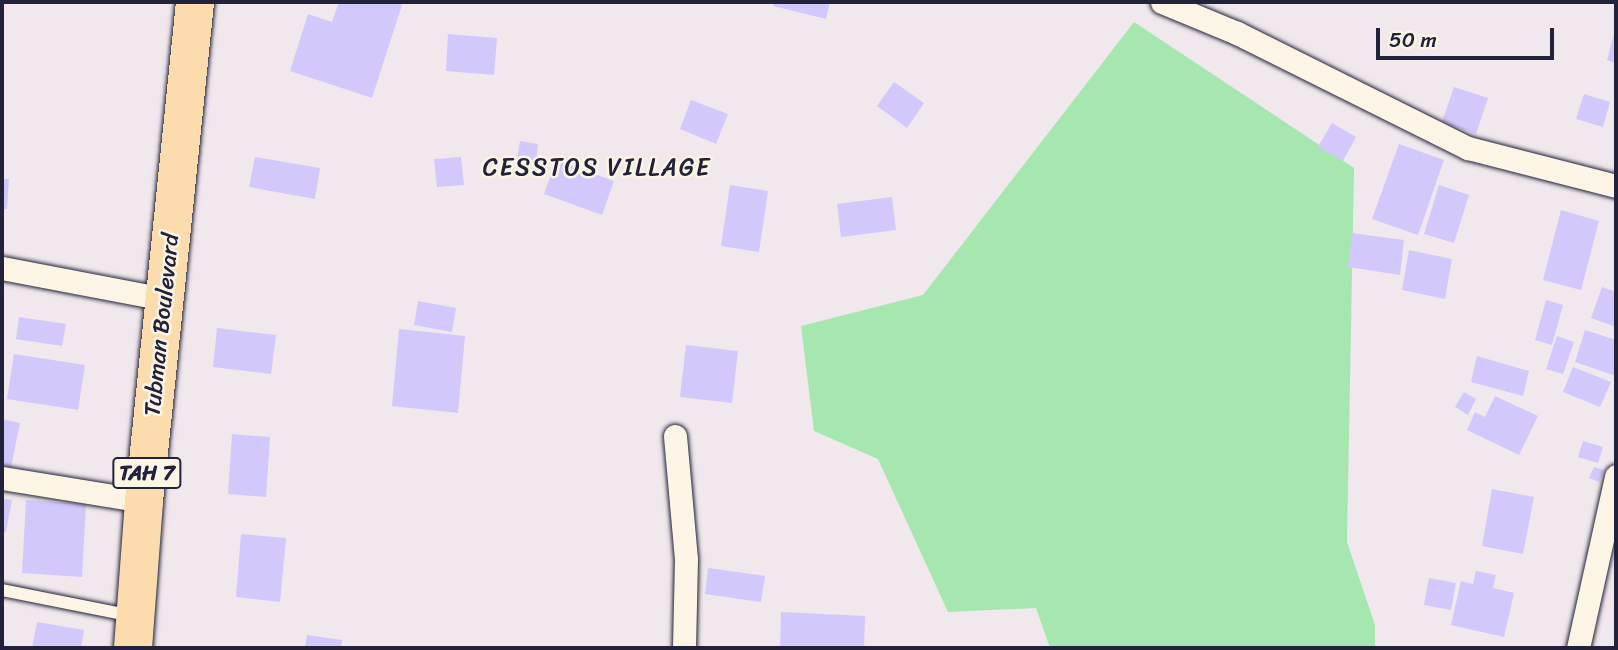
<!DOCTYPE html>
<style>
body{margin:0}
#map{position:relative;width:1618px;height:650px;overflow:hidden;background:#f0e8ec;font-family:Sriracha,sans-serif}
div>[style]{position:absolute}
.green>*{inset:0;background:#a6e6af}
.building>*{inset:0;background:#d3c8fb}
.roads{filter:drop-shadow(0 0 2px #22223b) drop-shadow(0 0 2px #22223b)}
.service>*{height:12px;margin:-6px;padding:0 6px;transform-origin:6px;border-radius:6px;background:#fcf5e5}
.minor>*{height:23px;margin:-11.5px;padding:0 11.5px;transform-origin:11.5px;border-radius:11.5px;background:#fcf5e5}
.trunk>*{height:38px;margin:-19px;padding:0 19px;transform-origin:19px;border-radius:19px;background:#fcdcac}
span{translate:-50% -50%;white-space:nowrap;text-align:center;line-height:1.15;-webkit-text-stroke:5px #fcf5e5;paint-order:stroke}
.shield-label span{padding:2px 5px;background:#fcf5e5;border:2px solid;border-radius:5px;-webkit-text-stroke-width:0}
.shield-label{font-size:21px;color:#22223b;font-weight:700}
.street-label{font-size:23px;color:#22223b}
.neighbourhood-label{font-size:24px;color:#22223b;letter-spacing:2px}
.frame{position:absolute;inset:0;border:4px solid #22223b;pointer-events:none}
.scale{position:absolute;left:1376px;top:28px;width:178px;height:32px;box-sizing:border-box;border:4px solid #22223b;border-top:0;padding-left:9px;font-size:21px;line-height:24px;white-space:nowrap;color:#22223b;-webkit-text-stroke:5px #fcf5e5;paint-order:stroke}
</style>
<div id="map">
<div class="green">
<i style="clip-path:polygon(1134px 22px,1354px 168px,1347px 542px,1375px 625px,1375px 648px,1050px 648px,1036px 608px,948px 612px,878px 459px,814px 431px,801px 326px,923px 295px)"></i>
</div>
<div class="building">
<i style="clip-path:polygon(339px 2px,394px 2px,402px 5px,372px 98px,290px 71px,308px 14px,332px 22px)"></i>
<i style="clip-path:polygon(774px 2px,830px 2px,826px 19px,773px 6px)"></i>
<i style="clip-path:polygon(1615px 30px,1616px 30px,1616px 63px,1607px 60px)"></i>
<i style="clip-path:polygon(448px 34px,497px 38px,494px 75px,446px 71px)"></i>
<i style="clip-path:polygon(894px 82px,924px 103px,907px 128px,877px 106px)"></i>
<i style="clip-path:polygon(1454px 87px,1488px 98px,1476px 134px,1442px 122px)"></i>
<i style="clip-path:polygon(1584px 94px,1610px 102px,1603px 127px,1576px 119px)"></i>
<i style="clip-path:polygon(691px 100px,728px 114px,716px 144px,680px 129px)"></i>
<i style="clip-path:polygon(1332px 123px,1356px 137px,1343px 161px,1318px 147px)"></i>
<i style="clip-path:polygon(520px 141px,538px 144px,536px 163px,517px 160px)"></i>
<i style="clip-path:polygon(1399px 144px,1444px 160px,1418px 235px,1372px 219px)"></i>
<i style="clip-path:polygon(255px 157px,320px 168px,315px 199px,249px 187px)"></i>
<i style="clip-path:polygon(461px 157px,464px 185px,437px 187px,434px 159px)"></i>
<i style="clip-path:polygon(556px 160px,614px 181px,602px 215px,544px 194px)"></i>
<i style="clip-path:polygon(2px 179px,9px 179px,7px 209px,2px 209px)"></i>
<i style="clip-path:polygon(730px 185px,768px 191px,759px 252px,721px 246px)"></i>
<i style="clip-path:polygon(1439px 185px,1469px 195px,1454px 243px,1424px 234px)"></i>
<i style="clip-path:polygon(892px 197px,896px 230px,841px 237px,837px 204px)"></i>
<i style="clip-path:polygon(1561px 210px,1599px 221px,1581px 290px,1543px 280px)"></i>
<i style="clip-path:polygon(1352px 233px,1404px 240px,1400px 275px,1348px 267px)"></i>
<i style="clip-path:polygon(1409px 250px,1452px 259px,1445px 299px,1402px 290px)"></i>
<i style="clip-path:polygon(1602px 287px,1616px 292px,1616px 327px,1591px 318px)"></i>
<i style="clip-path:polygon(1546px 300px,1563px 305px,1552px 345px,1535px 340px)"></i>
<i style="clip-path:polygon(418px 301px,456px 308px,452px 332px,414px 325px)"></i>
<i style="clip-path:polygon(19px 317px,66px 324px,62px 346px,16px 339px)"></i>
<i style="clip-path:polygon(217px 328px,276px 335px,271px 374px,213px 367px)"></i>
<i style="clip-path:polygon(399px 329px,465px 336px,458px 413px,392px 406px)"></i>
<i style="clip-path:polygon(1585px 330px,1616px 340px,1616px 376px,1575px 362px)"></i>
<i style="clip-path:polygon(1557px 336px,1574px 342px,1563px 374px,1546px 369px)"></i>
<i style="clip-path:polygon(686px 345px,738px 351px,732px 403px,680px 397px)"></i>
<i style="clip-path:polygon(14px 354px,85px 365px,78px 410px,7px 399px)"></i>
<i style="clip-path:polygon(1477px 356px,1529px 371px,1523px 396px,1471px 382px)"></i>
<i style="clip-path:polygon(1573px 367px,1611px 382px,1600px 407px,1563px 392px)"></i>
<i style="clip-path:polygon(1464px 392px,1476px 399px,1468px 415px,1455px 407px)"></i>
<i style="clip-path:polygon(1495px 396px,1538px 416px,1519px 455px,1467px 430px,1475px 412px,1485px 417px)"></i>
<i style="clip-path:polygon(2px 419px,20px 423px,11px 467px,2px 465px)"></i>
<i style="clip-path:polygon(232px 434px,270px 437px,266px 497px,228px 494px)"></i>
<i style="clip-path:polygon(1583px 441px,1603px 447px,1598px 463px,1578px 457px)"></i>
<i style="clip-path:polygon(1594px 467px,1604px 470px,1599px 482px,1589px 478px)"></i>
<i style="clip-path:polygon(1492px 489px,1534px 497px,1523px 554px,1482px 546px)"></i>
<i style="clip-path:polygon(2px 498px,12px 500px,6px 532px,2px 531px)"></i>
<i style="clip-path:polygon(26px 500px,86px 504px,82px 577px,22px 573px)"></i>
<i style="clip-path:polygon(241px 534px,286px 538px,280px 602px,236px 597px)"></i>
<i style="clip-path:polygon(708px 568px,765px 576px,761px 602px,705px 594px)"></i>
<i style="clip-path:polygon(1476px 571px,1496px 575px,1493px 588px,1514px 593px,1504px 637px,1451px 625px,1461px 581px,1473px 584px)"></i>
<i style="clip-path:polygon(1429px 578px,1456px 583px,1451px 610px,1424px 605px)"></i>
<i style="clip-path:polygon(781px 612px,865px 616px,864px 648px,780px 648px)"></i>
<i style="clip-path:polygon(37px 622px,84px 630px,81px 648px,32px 648px)"></i>
<i style="clip-path:polygon(307px 635px,342px 640px,341px 648px,305px 648px)"></i>
</div>
<div class="roads">
<div class="service">
<i style="left:2px;top:590px;width:133px;rotate:11.3deg"></i>
</div>
<div class="minor">
<i style="left:1162px;top:2px;width:81px;rotate:22.5deg"></i>
<i style="left:1237px;top:33px;width:258px;rotate:26.5deg"></i>
<i style="left:1468px;top:148px;width:153px;rotate:14.4deg"></i>
<i style="left:2px;top:268px;width:166px;rotate:10.8deg"></i>
<i style="left:675px;top:436px;width:123px;rotate:84.9deg"></i>
<i style="left:686px;top:559px;width:89px;rotate:91.3deg"></i>
<i style="left:2px;top:478px;width:144px;rotate:9.2deg"></i>
<i style="left:1578px;top:648px;width:176px;rotate:-77.5deg"></i>
</div>
<div class="trunk">
<i style="left:133px;top:648px;width:147px;rotate:-85.7deg"></i>
<i style="left:144px;top:501px;width:502px;rotate:-84.16deg"></i>
</div>
</div>
<div class="shield-label">
<span style="left:147px;top:473px">TAH 7</span>
</div>
<div class="street-label">
<span style="left:162px;top:325px;rotate:-84deg">Tubman Boulevard</span>
</div>
<div class="neighbourhood-label">
<span style="left:597px;top:168px">CESSTOS VILLAGE</span>
</div>
<div class="frame"></div>
<div class="scale">50 m</div>
</div>
